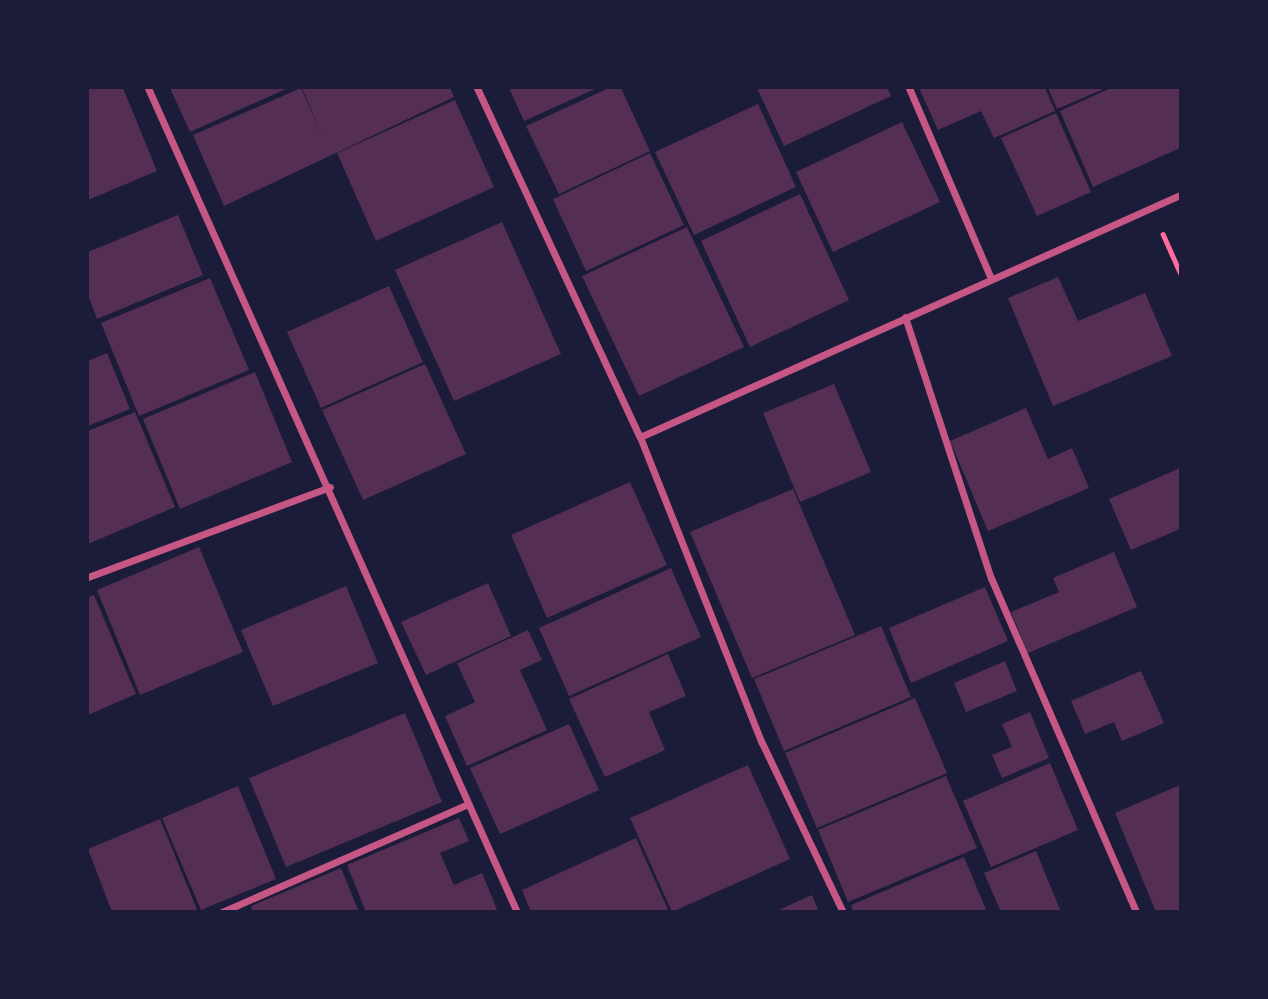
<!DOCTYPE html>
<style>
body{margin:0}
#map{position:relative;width:1268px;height:999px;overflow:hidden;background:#1b1b3a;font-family:"Sofia Sans Condensed",sans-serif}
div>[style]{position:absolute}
.building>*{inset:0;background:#542f53}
.path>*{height:4.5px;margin:-2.25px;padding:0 2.25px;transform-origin:2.25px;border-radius:2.25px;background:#ff6b9d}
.minor>*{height:7px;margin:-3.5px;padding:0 3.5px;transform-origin:3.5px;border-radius:3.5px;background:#c65784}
span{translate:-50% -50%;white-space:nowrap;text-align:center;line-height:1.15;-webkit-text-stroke:5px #1b1b3a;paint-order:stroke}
.frame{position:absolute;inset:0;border:89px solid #1b1b3a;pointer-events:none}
</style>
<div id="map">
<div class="building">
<i style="clip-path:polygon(88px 88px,123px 88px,157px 171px,88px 200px)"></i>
<i style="clip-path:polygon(170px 88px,288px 88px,190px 132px)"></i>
<i style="clip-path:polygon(301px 88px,324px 140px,302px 88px,450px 88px,454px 97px,224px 206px,193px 135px)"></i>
<i style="clip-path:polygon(509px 88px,597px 88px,524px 121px)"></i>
<i style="clip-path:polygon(609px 88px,621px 88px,650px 151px,559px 194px,526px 126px)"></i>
<i style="clip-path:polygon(757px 88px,887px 88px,891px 96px,784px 146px)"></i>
<i style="clip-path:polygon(919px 88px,1045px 88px,1055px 111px,994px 138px,981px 111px,938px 130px)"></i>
<i style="clip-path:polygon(1048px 88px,1106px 88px,1057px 109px)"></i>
<i style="clip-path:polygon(1111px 88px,1180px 88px,1180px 148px,1093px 187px,1060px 111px)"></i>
<i style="clip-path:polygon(455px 100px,494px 187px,376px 241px,337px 153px)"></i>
<i style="clip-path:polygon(758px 104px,796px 187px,694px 235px,655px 152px)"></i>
<i style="clip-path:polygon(1056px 113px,1091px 192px,1037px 216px,1001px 138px)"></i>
<i style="clip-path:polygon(902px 122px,940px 202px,833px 252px,796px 172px)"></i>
<i style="clip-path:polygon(650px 153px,684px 225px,586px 271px,553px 199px)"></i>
<i style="clip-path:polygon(800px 194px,849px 300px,750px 347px,701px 241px)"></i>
<i style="clip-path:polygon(178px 215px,203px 275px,97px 319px,88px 295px,88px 252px)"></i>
<i style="clip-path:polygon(502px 222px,561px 354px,454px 401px,395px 270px)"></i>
<i style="clip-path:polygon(687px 227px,744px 347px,639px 396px,582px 276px)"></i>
<i style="clip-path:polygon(1058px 277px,1078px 321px,1145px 293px,1172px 356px,1053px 406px,1008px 298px)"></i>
<i style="clip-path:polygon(210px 278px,249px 370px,139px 416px,101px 323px)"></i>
<i style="clip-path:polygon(389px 286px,423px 362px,321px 408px,287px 332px)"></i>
<i style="clip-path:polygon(107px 353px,130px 409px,88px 426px,88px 361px)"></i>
<i style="clip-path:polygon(425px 364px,466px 454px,363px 500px,322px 410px)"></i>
<i style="clip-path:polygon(255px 372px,292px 462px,180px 509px,143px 419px)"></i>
<i style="clip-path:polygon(834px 384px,871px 472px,800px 502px,763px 413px)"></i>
<i style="clip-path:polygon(1026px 408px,1048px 459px,1072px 448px,1089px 488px,988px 531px,950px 441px)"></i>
<i style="clip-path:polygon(135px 412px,175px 507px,88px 544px,88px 431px)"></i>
<i style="clip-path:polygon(1180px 468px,1180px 529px,1131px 550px,1109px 499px)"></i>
<i style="clip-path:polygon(630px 482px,667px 565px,547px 618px,511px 535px)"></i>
<i style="clip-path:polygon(793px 489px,855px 635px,752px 678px,690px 532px)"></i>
<i style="clip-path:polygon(199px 547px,243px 652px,140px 695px,97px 590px)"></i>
<i style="clip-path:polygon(1114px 552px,1137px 607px,1028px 653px,1011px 612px,1059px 592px,1053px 578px)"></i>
<i style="clip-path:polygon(671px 568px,701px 637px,569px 696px,539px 628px)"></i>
<i style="clip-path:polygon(488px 583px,511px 636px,426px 675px,401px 622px)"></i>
<i style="clip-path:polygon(346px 586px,378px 663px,273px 706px,241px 630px)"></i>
<i style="clip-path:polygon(985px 587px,1008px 641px,911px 683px,889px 628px)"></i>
<i style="clip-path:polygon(94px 595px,136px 694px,88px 715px,88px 597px)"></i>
<i style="clip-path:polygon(881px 626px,911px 697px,784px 751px,754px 679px)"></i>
<i style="clip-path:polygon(528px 630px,542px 660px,520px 670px,547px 730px,467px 766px,445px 716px,475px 702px,457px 663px)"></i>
<i style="clip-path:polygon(668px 654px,686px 696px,649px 712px,665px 750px,605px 777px,569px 699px)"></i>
<i style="clip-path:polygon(1005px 661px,1017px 691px,966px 712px,954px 683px)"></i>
<i style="clip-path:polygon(1141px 671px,1164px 723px,1122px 741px,1114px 722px,1085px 734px,1071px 701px)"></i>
<i style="clip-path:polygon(915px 698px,947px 773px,817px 828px,785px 753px)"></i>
<i style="clip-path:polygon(1030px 712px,1049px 758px,1002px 778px,992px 755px,1012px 747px,1002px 724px)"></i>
<i style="clip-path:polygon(405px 713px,442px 802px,286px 867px,249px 778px)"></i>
<i style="clip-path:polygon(569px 724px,599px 790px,500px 834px,470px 768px)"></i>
<i style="clip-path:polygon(1050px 763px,1078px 830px,991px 867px,963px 801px)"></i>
<i style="clip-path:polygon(748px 765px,790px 859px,672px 912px,630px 818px)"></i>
<i style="clip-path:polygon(946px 776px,977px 848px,848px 902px,818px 830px)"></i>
<i style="clip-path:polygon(1180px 785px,1180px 912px,1156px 912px,1115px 813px)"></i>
<i style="clip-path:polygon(238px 786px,276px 879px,201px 910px,162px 818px)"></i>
<i style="clip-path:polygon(459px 818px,469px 841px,440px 853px,454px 885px,482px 873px,498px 912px,366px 912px,347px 865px)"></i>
<i style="clip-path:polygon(160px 819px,198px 912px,112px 912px,88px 849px)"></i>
<i style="clip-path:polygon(636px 838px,669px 912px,531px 912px,522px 890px)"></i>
<i style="clip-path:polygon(1036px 851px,1061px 912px,1001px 912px,984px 873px)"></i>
<i style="clip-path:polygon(964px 857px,987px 912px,853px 912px,851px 905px)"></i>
<i style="clip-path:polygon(341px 868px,359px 912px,253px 912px,251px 906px)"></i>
<i style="clip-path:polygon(812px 895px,819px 912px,774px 912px)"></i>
</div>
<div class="path">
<i style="left:1163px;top:234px;width:42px;rotate:65.9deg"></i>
</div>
<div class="minor">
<i style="left:148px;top:88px;width:903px;rotate:65.88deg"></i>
<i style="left:477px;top:88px;width:385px;rotate:65deg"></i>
<i style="left:640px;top:437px;width:329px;rotate:68.3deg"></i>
<i style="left:762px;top:743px;width:187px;rotate:64.4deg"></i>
<i style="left:909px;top:88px;width:207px;rotate:66.7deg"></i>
<i style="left:905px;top:317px;width:275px;rotate:71.8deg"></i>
<i style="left:991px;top:578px;width:364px;rotate:66.5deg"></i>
<i style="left:640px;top:437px;width:592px;rotate:-24.14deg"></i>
<i style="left:88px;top:577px;width:258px;rotate:-20.4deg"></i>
<i style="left:222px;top:912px;width:269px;rotate:-23.7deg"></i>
</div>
<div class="frame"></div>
</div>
